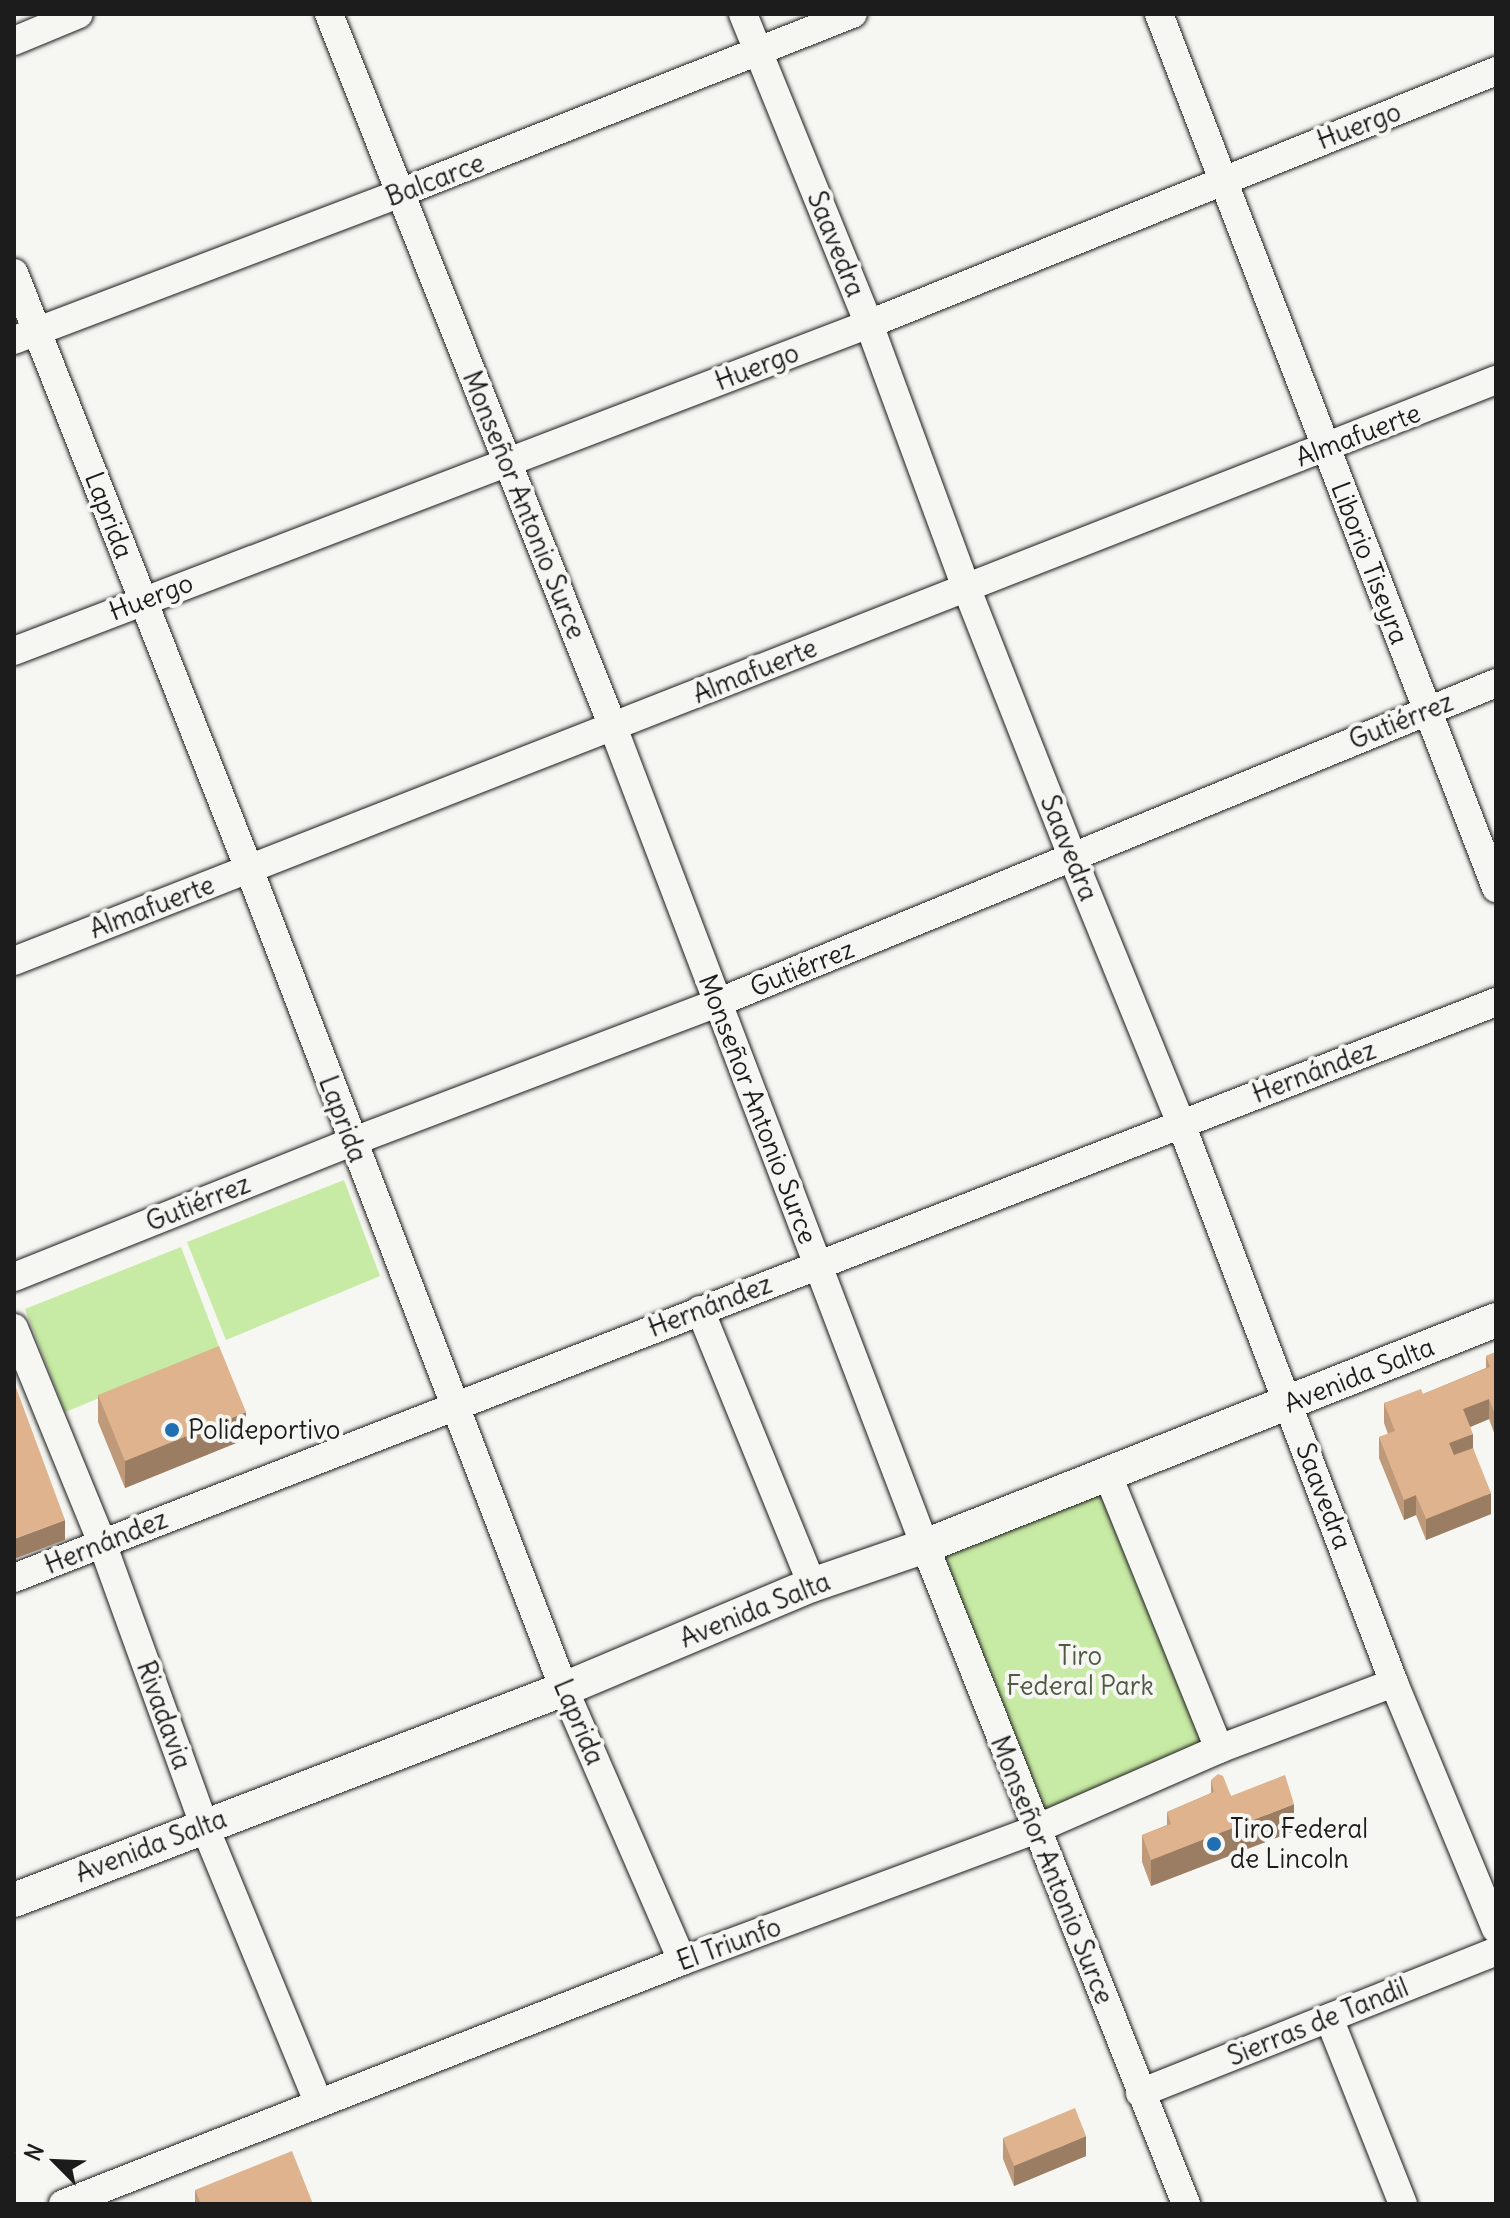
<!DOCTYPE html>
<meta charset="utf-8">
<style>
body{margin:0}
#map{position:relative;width:1510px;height:2218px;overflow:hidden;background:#f6f6f2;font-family:Delius,sans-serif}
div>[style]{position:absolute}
.green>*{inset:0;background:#c7eaa4}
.roads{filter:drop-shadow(0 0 2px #1c1c1c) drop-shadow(0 0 2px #1c1c1c)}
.minor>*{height:28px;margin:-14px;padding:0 14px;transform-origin:14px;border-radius:14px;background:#f6f6f2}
.major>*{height:34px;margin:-17px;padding:0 17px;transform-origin:17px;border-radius:17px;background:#f6f6f2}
.wall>*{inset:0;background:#bf9a7a}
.shaded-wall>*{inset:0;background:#9b7d63}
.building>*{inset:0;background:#deb38e}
.dots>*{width:22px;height:22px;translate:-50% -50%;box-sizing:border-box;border:4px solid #f6f6f2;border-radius:50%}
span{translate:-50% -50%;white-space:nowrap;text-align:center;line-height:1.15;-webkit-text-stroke:8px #f6f6f2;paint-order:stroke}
.street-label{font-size:26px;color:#1c1c1c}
.poi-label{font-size:26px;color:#1c1c1c}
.left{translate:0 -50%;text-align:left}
.park-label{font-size:26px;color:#4f5a45}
.frame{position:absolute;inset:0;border:16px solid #1c1c1c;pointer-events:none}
.north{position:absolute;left:16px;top:2122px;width:80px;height:80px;-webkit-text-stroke:6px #f6f6f2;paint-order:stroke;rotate:294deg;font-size:22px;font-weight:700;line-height:32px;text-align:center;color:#1c1c1c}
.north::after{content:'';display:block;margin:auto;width:28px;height:36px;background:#1c1c1c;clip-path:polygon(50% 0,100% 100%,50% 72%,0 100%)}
</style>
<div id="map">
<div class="green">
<i style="clip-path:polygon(344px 1180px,380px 1276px,226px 1340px,187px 1242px)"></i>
<i style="clip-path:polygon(181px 1247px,220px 1349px,65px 1412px,25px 1309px)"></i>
<i style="clip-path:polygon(1107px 1473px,1219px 1749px,1036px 1829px,925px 1546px)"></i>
</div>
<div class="roads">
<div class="minor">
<i style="left:329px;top:14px;width:767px;rotate:68.28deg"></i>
<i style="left:613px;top:727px;width:876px;rotate:69.15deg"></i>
<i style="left:925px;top:1546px;width:708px;rotate:68.36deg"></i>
<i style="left:743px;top:14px;width:335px;rotate:67.9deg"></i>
<i style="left:869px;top:324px;width:280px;rotate:69.8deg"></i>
<i style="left:966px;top:587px;width:292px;rotate:68.5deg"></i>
<i style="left:1073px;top:859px;width:286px;rotate:67.8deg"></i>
<i style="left:1181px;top:1124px;width:598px;rotate:69.14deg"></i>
<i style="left:1394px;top:1683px;width:266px;rotate:67.5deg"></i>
<i style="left:1159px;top:14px;width:937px;rotate:68.91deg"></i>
<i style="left:14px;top:41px;width:70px;rotate:-22.6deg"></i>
<i style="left:14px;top:273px;width:641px;rotate:68.48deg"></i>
<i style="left:249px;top:869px;width:878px;rotate:68.99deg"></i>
<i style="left:564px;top:1689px;width:296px;rotate:66.5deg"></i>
<i style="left:14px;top:340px;width:413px;rotate:-20.8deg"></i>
<i style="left:400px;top:193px;width:487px;rotate:-21.6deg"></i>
<i style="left:14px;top:651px;width:915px;rotate:-20.93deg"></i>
<i style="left:869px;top:324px;width:676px;rotate:-21.97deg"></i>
<i style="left:14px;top:961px;width:1592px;rotate:-21.41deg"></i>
<i style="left:14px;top:1277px;width:363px;rotate:-21.8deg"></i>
<i style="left:351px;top:1142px;width:392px;rotate:-20.8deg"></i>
<i style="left:717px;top:1003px;width:842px;rotate:-22.33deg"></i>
<i style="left:700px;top:1310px;width:297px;rotate:67.8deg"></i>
<i style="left:14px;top:1328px;width:232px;rotate:67.7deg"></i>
<i style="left:102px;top:1543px;width:300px;rotate:70.1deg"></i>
<i style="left:204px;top:1825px;width:300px;rotate:67.6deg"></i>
<i style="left:1107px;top:1473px;width:298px;rotate:67.9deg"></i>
<i style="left:14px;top:1578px;width:1590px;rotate:-21.24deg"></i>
<i style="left:1329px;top:2018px;width:200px;rotate:68.3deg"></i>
<i style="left:1140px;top:2093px;width:383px;rotate:-21.7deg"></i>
<i style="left:63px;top:2204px;width:665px;rotate:-21.43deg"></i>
<i style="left:682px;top:1961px;width:378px;rotate:-20.4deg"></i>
<i style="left:1036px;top:1829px;width:200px;rotate:-23.6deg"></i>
<i style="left:1219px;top:1749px;width:187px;rotate:-20.7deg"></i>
</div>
<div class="major">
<i style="left:14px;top:1900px;width:589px;rotate:-20.99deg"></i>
<i style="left:564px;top:1689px;width:269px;rotate:-22.8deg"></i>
<i style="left:812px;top:1585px;width:120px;rotate:-19deg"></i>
<i style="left:925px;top:1546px;width:614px;rotate:-21.59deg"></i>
</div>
</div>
<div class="wall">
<i style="clip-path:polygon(1496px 1352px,1496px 1438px,1489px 1419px,1470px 1427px,1473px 1448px,1491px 1514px,1426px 1540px,1416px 1515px,1404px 1520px,1379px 1458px,1379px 1437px,1388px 1434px,1384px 1423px,1384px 1403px,1423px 1394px,1486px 1368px,1486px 1356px)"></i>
<i style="clip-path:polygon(98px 1395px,246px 1439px,125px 1488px,98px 1422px)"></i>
<i style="clip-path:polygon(1211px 1780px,1231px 1796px,1294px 1831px,1151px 1886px,1142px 1862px,1142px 1835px,1167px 1825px,1167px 1812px,1211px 1793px)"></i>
<i style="clip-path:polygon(1003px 2138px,1086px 2156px,1014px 2186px,1003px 2159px)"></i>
<i style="clip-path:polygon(195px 2190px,313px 2204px,195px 2204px)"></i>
</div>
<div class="shaded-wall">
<i style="clip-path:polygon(1489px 1399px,1489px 1419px,1463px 1430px,1463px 1409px)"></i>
<i style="clip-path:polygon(246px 1412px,246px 1439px,125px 1488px,125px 1461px)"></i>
<i style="clip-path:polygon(1473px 1434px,1473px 1454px,1449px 1464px,1449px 1443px)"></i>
<i style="clip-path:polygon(1491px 1493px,1491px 1514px,1426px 1540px,1426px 1519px)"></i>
<i style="clip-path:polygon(1416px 1495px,1416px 1515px,1404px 1520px,1404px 1500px)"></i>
<i style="clip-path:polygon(65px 1520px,65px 1540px,14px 1559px,14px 1539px)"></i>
<i style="clip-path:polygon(1294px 1804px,1294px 1831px,1151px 1886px,1151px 1860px)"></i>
<i style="clip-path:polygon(1086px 2136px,1086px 2156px,1014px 2186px,1014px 2166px)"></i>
</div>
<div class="building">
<i style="clip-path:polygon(219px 1346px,246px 1412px,125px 1461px,98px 1395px)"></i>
<i style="clip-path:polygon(1496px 1352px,1496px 1417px,1489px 1399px,1463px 1409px,1473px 1434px,1449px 1443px,1454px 1455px,1473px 1448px,1491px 1493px,1426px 1519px,1416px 1495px,1404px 1500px,1379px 1437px,1395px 1431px,1384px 1403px,1421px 1389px,1423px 1394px,1490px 1367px,1486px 1356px)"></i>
<i style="clip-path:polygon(14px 1382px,65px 1520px,14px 1539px)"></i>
<i style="clip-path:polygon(1218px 1774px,1223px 1776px,1231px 1796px,1285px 1775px,1294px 1804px,1151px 1860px,1142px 1835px,1171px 1824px,1167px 1812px,1214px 1792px,1211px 1780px)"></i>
<i style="clip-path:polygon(1075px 2108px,1086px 2136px,1014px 2166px,1003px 2138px)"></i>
<i style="clip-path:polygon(292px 2151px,313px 2204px,201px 2204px,195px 2190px)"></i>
</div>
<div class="dots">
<i style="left:172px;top:1430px;background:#1f6fb2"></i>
<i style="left:1214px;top:1844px;background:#1f6fb2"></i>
</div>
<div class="street-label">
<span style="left:1359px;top:126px;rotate:-21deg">Huergo</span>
<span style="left:435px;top:180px;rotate:-21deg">Balcarce</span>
<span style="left:836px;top:244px;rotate:68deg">Saavedra</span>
<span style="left:757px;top:367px;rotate:-21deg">Huergo</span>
<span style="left:1358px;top:435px;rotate:-21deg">Almafuerte</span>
<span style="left:524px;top:505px;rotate:68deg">Monseñor Antonio Surce</span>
<span style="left:109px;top:515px;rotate:69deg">Laprida</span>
<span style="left:1370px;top:563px;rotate:69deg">Liborio Tiseyra</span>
<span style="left:151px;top:597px;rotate:-21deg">Huergo</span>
<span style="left:755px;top:671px;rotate:-22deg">Almafuerte</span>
<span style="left:1401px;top:721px;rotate:-22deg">Gutiérrez</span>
<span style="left:1069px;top:848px;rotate:68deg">Saavedra</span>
<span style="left:152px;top:907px;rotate:-21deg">Almafuerte</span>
<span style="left:802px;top:968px;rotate:-22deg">Gutiérrez</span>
<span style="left:1314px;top:1072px;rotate:-21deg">Hernández</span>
<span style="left:758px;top:1109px;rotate:69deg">Monseñor Antonio Surce</span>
<span style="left:343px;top:1119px;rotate:69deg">Laprida</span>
<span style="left:198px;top:1203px;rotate:-22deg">Gutiérrez</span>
<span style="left:710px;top:1306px;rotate:-21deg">Hernández</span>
<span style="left:1359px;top:1375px;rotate:-22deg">Avenida Salta</span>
<span style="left:1324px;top:1496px;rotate:69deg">Saavedra</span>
<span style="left:106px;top:1542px;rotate:-22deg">Hernández</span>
<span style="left:755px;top:1610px;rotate:-22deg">Avenida Salta</span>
<span style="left:164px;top:1715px;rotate:70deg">Rivadavia</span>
<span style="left:579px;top:1722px;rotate:67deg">Laprida</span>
<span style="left:151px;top:1846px;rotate:-21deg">Avenida Salta</span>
<span style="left:1052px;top:1870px;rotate:68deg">Monseñor Antonio Surce</span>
<span style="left:729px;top:1944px;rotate:-20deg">El Triunfo</span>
<span style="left:1318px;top:2022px;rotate:-22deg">Sierras de Tandil</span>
</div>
<div class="poi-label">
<span class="left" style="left:188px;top:1430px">Polideportivo</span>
<span class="left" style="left:1230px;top:1844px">Tiro Federal<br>de Lincoln</span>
</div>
<div class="park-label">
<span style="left:1080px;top:1671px">Tiro<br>Federal Park</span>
</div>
<div class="frame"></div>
<div class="north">N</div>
</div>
